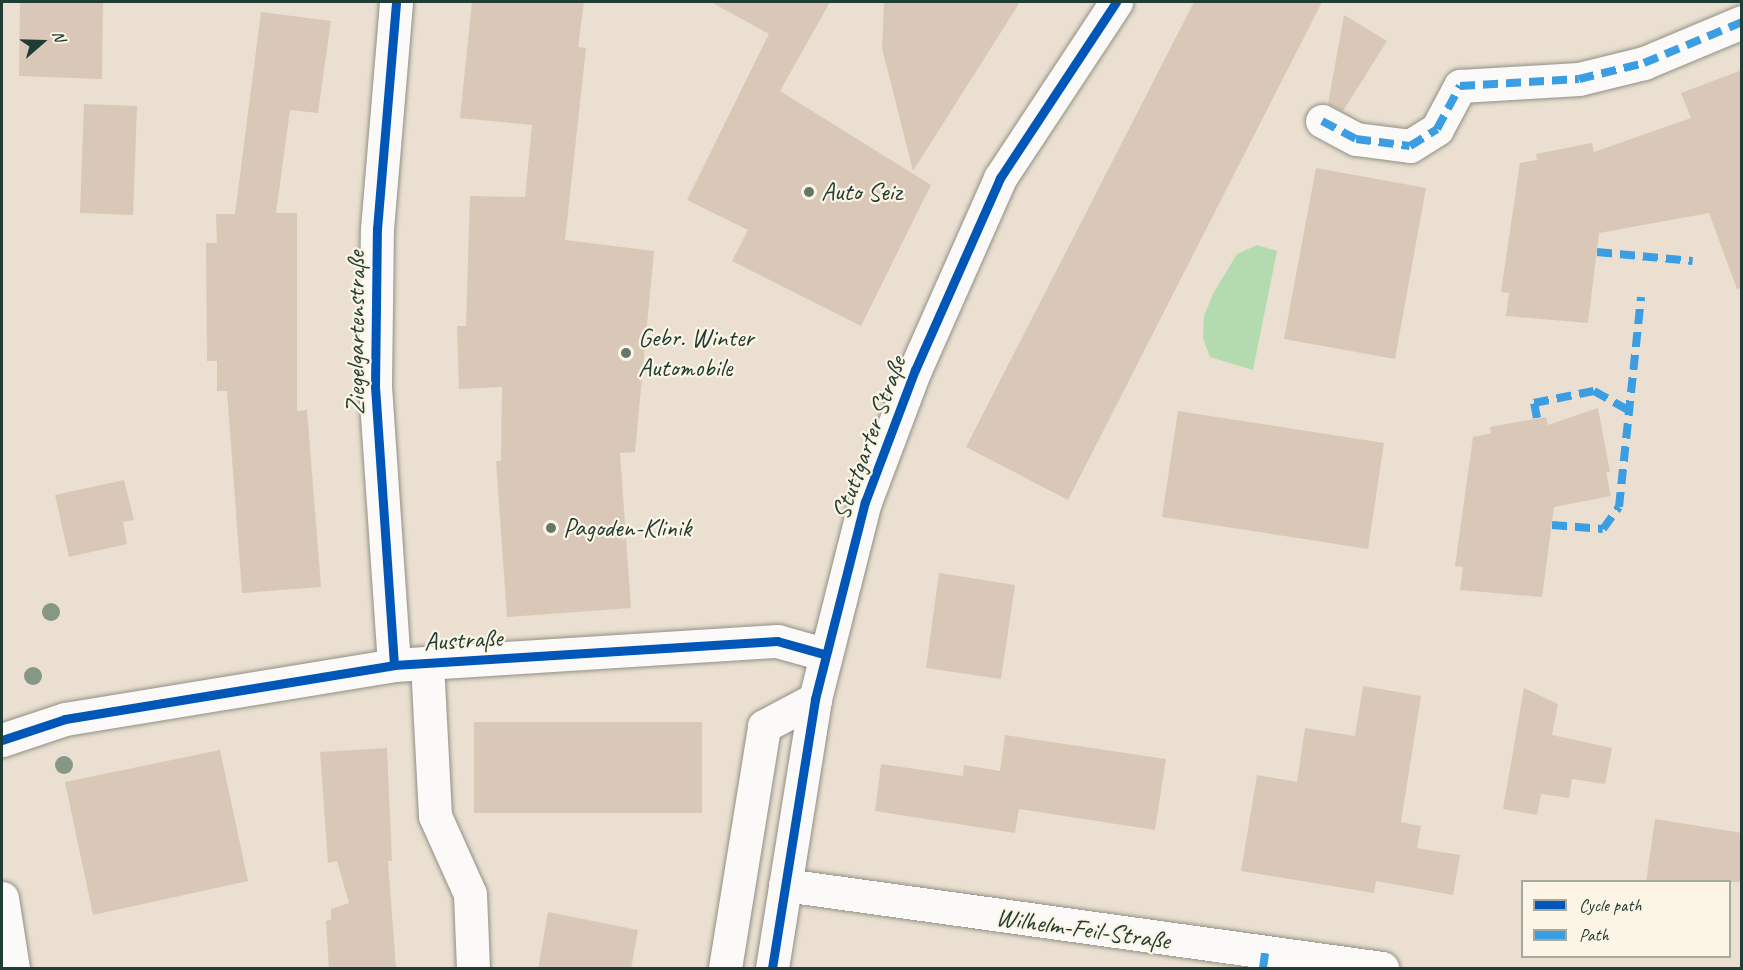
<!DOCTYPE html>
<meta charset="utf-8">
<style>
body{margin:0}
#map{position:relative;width:1743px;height:970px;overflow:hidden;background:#eadfd0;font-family:Caveat,sans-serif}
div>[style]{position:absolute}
.green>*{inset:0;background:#b4dbb0}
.building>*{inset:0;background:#d9c8b8}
.roads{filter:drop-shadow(0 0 2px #909086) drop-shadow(0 0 2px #909086)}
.minor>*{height:33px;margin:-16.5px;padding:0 16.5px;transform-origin:16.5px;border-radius:16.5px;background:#fcfaf8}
.quiet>*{height:8px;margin-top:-4px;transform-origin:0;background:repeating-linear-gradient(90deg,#3c9ee2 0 15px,transparent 0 23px)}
.cycleway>*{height:9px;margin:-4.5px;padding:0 4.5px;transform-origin:4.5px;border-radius:4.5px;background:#0057b8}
.trees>*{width:18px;height:18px;margin:-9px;border-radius:50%;background:#869785}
.dots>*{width:16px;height:16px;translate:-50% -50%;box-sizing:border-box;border:3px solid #fcf5e5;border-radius:50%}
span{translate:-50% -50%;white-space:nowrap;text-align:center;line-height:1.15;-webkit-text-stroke:4.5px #fcf5e5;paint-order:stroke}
.poi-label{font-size:26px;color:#1f3d34}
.left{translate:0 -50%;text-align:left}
.street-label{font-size:26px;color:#1f3d34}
.frame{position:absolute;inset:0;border:3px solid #1f3d34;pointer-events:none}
.legend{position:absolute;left:1521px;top:880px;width:210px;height:78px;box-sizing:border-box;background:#fcf5e5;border:2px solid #a4ab9e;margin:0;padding:8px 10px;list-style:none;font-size:18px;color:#1f3d34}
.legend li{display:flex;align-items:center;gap:12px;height:30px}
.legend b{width:30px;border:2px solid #a4ab9e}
.north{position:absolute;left:12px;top:12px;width:60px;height:60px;-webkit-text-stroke:4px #fcf5e5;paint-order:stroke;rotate:70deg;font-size:16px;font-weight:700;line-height:24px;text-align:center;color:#1f3d34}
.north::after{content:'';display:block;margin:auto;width:21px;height:27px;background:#1f3d34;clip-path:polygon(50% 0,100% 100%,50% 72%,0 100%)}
</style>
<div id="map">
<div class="green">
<i style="clip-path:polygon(1257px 245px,1277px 251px,1253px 370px,1210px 357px,1203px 338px,1204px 316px,1213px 294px,1237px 254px)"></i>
</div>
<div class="building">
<i style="clip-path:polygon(20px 2px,103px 2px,102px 79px,19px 76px)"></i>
<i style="clip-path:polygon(472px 2px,584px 2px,578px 47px,586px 48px,565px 240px,654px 251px,635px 452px,620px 453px,631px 608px,507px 617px,496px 461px,501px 461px,502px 387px,459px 389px,457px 326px,466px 326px,470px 196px,525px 197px,532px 125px,460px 118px)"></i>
<i style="clip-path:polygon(711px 2px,830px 2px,780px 91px,931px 185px,861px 326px,732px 261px,748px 230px,687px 200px,769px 34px)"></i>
<i style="clip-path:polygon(884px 2px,1020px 2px,913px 171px,882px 48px)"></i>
<i style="clip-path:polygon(1194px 2px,1322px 2px,1068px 500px,966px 447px)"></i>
<i style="clip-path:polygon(261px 12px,331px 21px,318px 113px,290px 110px,276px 213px,297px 213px,297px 411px,307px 410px,321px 587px,242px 593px,227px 391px,217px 391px,217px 361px,207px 361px,206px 243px,217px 243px,216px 214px,235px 214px)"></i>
<i style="clip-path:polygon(1344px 15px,1387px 41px,1343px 111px,1328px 104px)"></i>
<i style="clip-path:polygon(1742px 70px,1742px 288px,1737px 289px,1709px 213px,1599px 233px,1588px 323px,1506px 316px,1509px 293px,1501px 292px,1520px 163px,1537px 160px,1536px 154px,1592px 143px,1594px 152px,1691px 118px,1681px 93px)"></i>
<i style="clip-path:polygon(84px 104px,137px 106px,133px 215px,80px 213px)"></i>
<i style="clip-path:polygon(1316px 168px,1426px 188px,1395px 359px,1284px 339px)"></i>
<i style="clip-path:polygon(1598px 408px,1610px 472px,1606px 472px,1611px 496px,1554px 507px,1542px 597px,1460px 590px,1463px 567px,1455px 566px,1473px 437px,1491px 433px,1490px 427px,1546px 417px,1548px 425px)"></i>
<i style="clip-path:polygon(1178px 411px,1384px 443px,1368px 549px,1162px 517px)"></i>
<i style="clip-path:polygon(124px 480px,134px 520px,123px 522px,127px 544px,69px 557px,55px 495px)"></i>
<i style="clip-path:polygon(939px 573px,1015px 585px,1001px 679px,926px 668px)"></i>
<i style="clip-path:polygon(1363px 686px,1421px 696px,1401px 822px,1421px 826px,1417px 848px,1460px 855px,1453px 895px,1376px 881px,1374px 893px,1241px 871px,1257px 775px,1297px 782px,1305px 728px,1355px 736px)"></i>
<i style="clip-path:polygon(1524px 688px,1558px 704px,1552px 735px,1612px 748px,1605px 784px,1572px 779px,1569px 798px,1541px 794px,1537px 815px,1503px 809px)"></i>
<i style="clip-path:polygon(474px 722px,702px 722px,702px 813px,474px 813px)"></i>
<i style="clip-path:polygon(1005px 735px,1166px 759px,1155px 830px,1019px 809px,1015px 833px,875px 811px,881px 764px,963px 776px,964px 765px,1000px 771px)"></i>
<i style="clip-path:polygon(387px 748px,392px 861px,388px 861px,396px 969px,329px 969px,326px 921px,331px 920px,331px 909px,349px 903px,337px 861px,328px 863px,320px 752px)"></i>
<i style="clip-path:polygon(220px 750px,248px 881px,93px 915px,65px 782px)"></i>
<i style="clip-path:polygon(1655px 819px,1742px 833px,1742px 882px,1646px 882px)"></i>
<i style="clip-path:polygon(548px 912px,638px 930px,631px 969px,538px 969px)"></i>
</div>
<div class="roads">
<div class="minor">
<i style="left:1322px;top:121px;width:38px;rotate:28deg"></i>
<i style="left:1356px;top:139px;width:54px;rotate:7.4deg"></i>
<i style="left:1410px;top:146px;width:32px;rotate:-32deg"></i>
<i style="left:1437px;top:129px;width:49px;rotate:-61.9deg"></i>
<i style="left:1460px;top:86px;width:119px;rotate:-3.4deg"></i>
<i style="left:1579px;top:79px;width:67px;rotate:-13.8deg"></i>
<i style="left:1644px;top:63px;width:106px;rotate:-22.7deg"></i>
<i style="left:427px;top:663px;width:153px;rotate:87deg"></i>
<i style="left:435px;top:816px;width:85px;rotate:65.8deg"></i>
<i style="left:470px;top:894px;width:74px;rotate:87.7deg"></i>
<i style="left:394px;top:665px;width:279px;rotate:-93.9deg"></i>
<i style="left:375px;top:387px;width:158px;rotate:-89.3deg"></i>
<i style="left:377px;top:229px;width:228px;rotate:-85.2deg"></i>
<i style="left:2px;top:740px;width:66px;rotate:-18.4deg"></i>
<i style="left:65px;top:719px;width:333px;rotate:-9.3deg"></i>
<i style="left:394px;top:665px;width:384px;rotate:-3.6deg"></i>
<i style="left:777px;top:641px;width:49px;rotate:15.5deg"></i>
<i style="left:785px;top:885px;width:603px;rotate:7.92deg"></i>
<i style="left:2px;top:898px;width:71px;rotate:81.1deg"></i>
<i style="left:725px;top:968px;width:245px;rotate:-80.8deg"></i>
<i style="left:764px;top:726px;width:58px;rotate:-27.9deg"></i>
<i style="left:772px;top:968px;width:272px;rotate:-80.9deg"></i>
<i style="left:815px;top:699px;width:203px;rotate:-75.8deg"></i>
<i style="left:865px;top:502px;width:141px;rotate:-69.3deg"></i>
<i style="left:915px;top:370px;width:210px;rotate:-66.1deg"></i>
<i style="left:1000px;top:178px;width:211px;rotate:-56.6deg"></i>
</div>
</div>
<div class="quiet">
<i style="left:1322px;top:121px;width:38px;rotate:28deg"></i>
<i style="left:1356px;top:139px;width:54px;rotate:7.4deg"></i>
<i style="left:1410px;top:146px;width:32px;rotate:-32deg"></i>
<i style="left:1437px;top:129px;width:49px;rotate:-61.9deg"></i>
<i style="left:1460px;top:86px;width:119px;rotate:-3.4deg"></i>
<i style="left:1579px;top:79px;width:67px;rotate:-13.8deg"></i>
<i style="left:1644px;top:63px;width:106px;rotate:-22.7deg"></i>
<i style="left:1597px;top:252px;width:96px;rotate:5.4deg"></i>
<i style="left:1537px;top:418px;width:15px;rotate:-101deg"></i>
<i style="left:1534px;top:403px;width:61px;rotate:-11.3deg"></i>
<i style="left:1594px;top:391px;width:41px;rotate:29.1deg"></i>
<i style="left:1552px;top:525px;width:51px;rotate:4.5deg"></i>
<i style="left:1603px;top:529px;width:27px;rotate:-54deg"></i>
<i style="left:1619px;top:507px;width:211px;rotate:-84deg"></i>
<i style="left:1263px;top:968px;width:15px;rotate:-82deg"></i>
</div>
<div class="cycleway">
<i style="left:394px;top:665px;width:279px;rotate:-93.9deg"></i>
<i style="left:375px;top:387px;width:158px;rotate:-89.3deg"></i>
<i style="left:377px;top:229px;width:228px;rotate:-85.2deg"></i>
<i style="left:2px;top:740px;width:66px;rotate:-18.4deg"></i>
<i style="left:65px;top:719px;width:333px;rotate:-9.3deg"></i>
<i style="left:394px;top:665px;width:384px;rotate:-3.6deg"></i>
<i style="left:777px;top:641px;width:49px;rotate:15.5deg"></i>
<i style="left:772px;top:968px;width:272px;rotate:-80.9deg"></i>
<i style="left:815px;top:699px;width:203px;rotate:-75.8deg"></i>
<i style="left:865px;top:502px;width:141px;rotate:-69.3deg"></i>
<i style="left:915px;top:370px;width:210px;rotate:-66.1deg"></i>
<i style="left:1000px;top:178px;width:211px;rotate:-56.6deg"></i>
</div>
<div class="trees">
<i style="left:51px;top:612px"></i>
<i style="left:33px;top:676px"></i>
<i style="left:64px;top:765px"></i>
</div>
<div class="dots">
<i style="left:809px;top:192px;background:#66766b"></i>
<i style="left:626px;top:353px;background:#66766b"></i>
<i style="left:551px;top:528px;background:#66766b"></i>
</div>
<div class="poi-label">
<span class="left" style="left:821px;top:192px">Auto Seiz</span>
<span class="left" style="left:638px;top:353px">Gebr. Winter<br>Automobile</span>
<span class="left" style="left:563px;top:528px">Pagoden-Klinik</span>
</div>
<div class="street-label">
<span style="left:356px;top:333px;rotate:-90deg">Ziegelgartenstraße</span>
<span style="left:869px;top:438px;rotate:-70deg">Stuttgarter Straße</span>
<span style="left:463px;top:640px;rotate:-3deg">Austraße</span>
<span style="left:1083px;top:929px;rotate:8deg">Wilhelm-Feil-Straße</span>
</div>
<div class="frame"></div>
<ul class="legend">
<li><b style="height:8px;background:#0057b8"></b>Cycle path</li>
<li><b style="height:8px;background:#3c9ee2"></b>Path</li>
</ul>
<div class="north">N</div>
</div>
